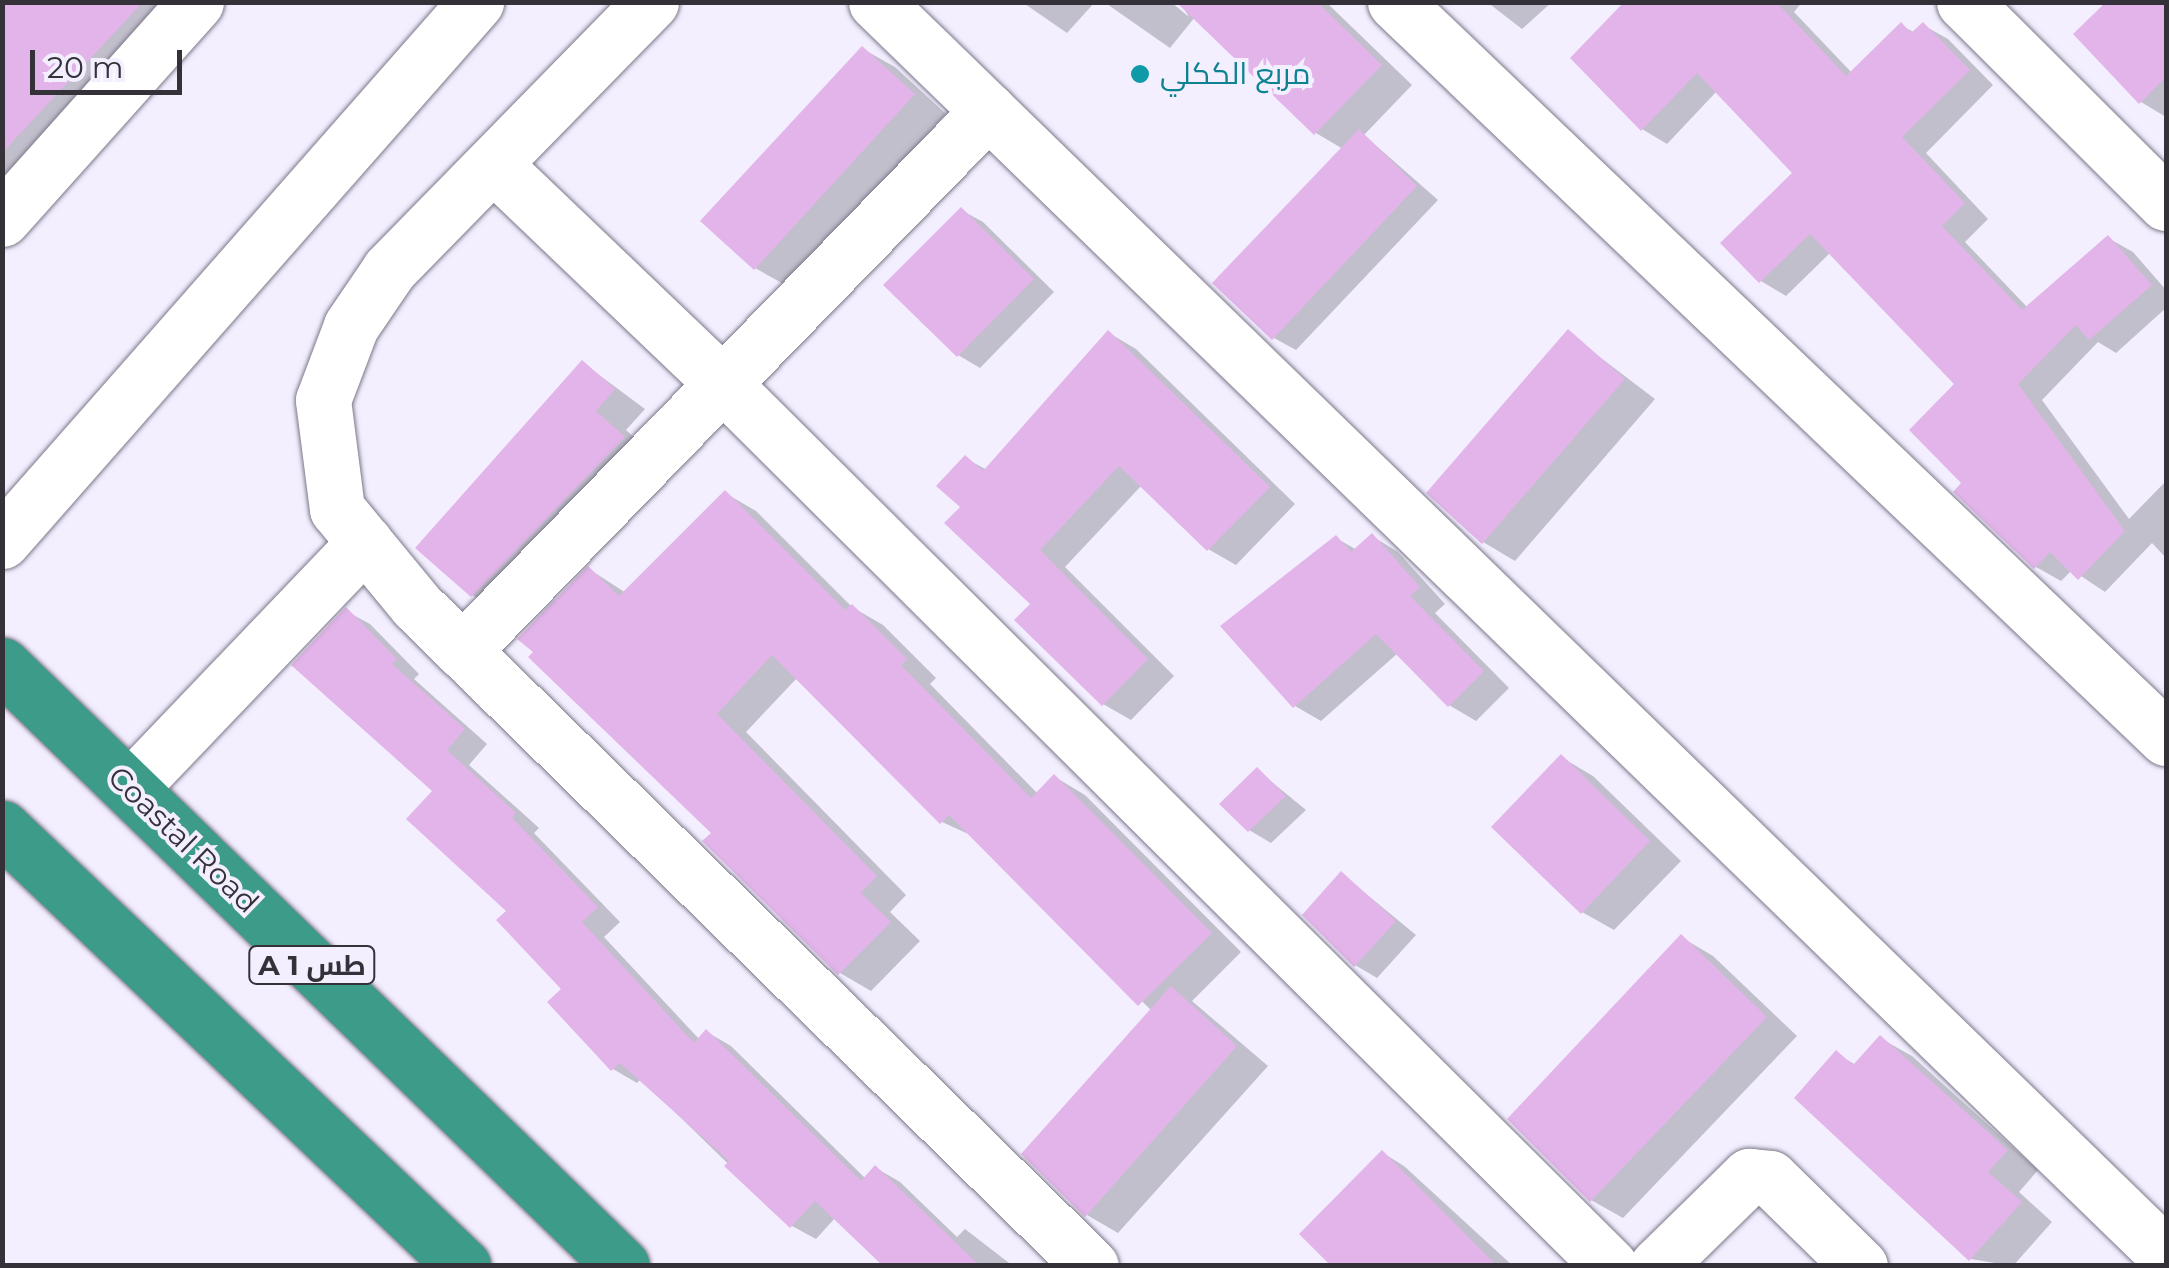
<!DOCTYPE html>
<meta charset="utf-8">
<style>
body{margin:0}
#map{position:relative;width:2169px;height:1268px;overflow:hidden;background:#f3efff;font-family:Montserrat,Cairo,sans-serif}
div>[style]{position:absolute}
.shadow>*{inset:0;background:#0003}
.building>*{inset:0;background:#e2b4e9}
.roads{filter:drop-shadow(0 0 2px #7d7889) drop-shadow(0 0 2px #7d7889)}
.minor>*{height:55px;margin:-27.5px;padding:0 27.5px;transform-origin:27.5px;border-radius:27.5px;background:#fff}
.highway>*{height:55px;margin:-27.5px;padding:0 27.5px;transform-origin:27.5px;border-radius:27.5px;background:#3c9c89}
.dots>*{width:28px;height:28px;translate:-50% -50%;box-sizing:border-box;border:5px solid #f3efff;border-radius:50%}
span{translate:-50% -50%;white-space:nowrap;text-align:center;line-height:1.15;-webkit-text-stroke:8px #f3efff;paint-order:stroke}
.shield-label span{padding:2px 8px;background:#f3efff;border:2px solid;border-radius:8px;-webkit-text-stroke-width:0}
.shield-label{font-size:28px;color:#343139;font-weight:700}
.culture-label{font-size:30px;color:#0d838f}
.left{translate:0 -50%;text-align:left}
.street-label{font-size:30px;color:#343139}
.frame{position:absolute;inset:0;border:5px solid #343139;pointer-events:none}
.scale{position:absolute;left:30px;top:50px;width:152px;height:45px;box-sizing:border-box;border:5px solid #343139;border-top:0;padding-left:12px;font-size:30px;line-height:35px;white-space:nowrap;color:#343139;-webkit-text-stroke:8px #f3efff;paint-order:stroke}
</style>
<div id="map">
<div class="shadow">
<i style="clip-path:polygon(3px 2px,195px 2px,30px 189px,2px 173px)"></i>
<i style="clip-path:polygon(1022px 2px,1095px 2px,1067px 33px)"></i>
<i style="clip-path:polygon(1104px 2px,1171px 2px,1189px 17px,1180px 2px,1326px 2px,1412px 85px,1364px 135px,1438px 200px,1296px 350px,1274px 338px,1343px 149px,1316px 133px,1195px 17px,1170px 48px)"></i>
<i style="clip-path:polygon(1487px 2px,1552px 2px,1522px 29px)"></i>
<i style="clip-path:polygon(1628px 2px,1802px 2px,1794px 12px,1852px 73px,1901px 25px,1915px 33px,1923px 25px,1948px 39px,1993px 85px,1926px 153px,1988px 219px,1965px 242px,2028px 308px,2108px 238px,2133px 252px,2166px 290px,2166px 308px,2116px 353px,2098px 342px,2042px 400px,2129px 519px,2166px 481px,2166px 558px,2152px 543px,2105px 592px,2072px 570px,2061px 581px,2036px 567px,1958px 384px,1831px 252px,1786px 296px,1761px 281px,1724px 243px,1795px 173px,1717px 91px,1667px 144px,1642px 129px)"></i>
<i style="clip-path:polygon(2110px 2px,2166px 2px,2166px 117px,2141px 102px)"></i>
<i style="clip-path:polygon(863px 49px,895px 67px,946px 114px,787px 286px,755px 268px)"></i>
<i style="clip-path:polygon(961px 210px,983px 222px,1054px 292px,980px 368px,958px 355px)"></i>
<i style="clip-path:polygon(1109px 333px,1136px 349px,1295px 504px,1236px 565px,1208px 549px,1142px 485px,1065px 567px,1174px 676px,1131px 720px,1103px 704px,963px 507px,965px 458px,987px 470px)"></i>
<i style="clip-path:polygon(1568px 333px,1655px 399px,1515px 561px,1483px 542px)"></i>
<i style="clip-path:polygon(583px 363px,645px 409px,626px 430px,655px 457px,504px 614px,472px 595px)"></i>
<i style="clip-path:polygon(725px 493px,756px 511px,852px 607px,883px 625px,936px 678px,930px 684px,1038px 794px,1055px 777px,1085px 795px,1241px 952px,1192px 1001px,1268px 1066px,1118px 1233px,1087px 1215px,1152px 1011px,975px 837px,942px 822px,798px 677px,746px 732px,906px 895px,890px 912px,920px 941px,871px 991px,840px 973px,589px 569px,626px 593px)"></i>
<i style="clip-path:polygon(1372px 536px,1398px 552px,1445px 604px,1435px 613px,1509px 688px,1476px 721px,1449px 705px,1398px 653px,1321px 721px,1295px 706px,1336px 538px,1357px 550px)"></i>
<i style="clip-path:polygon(346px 611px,370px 624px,419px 674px,414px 679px,487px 744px,469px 765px,539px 828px,534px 833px,620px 922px,604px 937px,700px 1040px,707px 1032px,731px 1046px,866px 1179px,876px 1168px,900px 1182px,957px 1237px,965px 1229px,1013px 1266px,886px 1266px,836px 1217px,816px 1239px,792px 1226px,641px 1079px,637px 1083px,613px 1069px,510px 911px)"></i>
<i style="clip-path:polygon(1561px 757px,1593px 776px,1681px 861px,1614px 930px,1582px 912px)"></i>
<i style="clip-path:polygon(1257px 770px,1306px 810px,1271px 843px,1249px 830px)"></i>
<i style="clip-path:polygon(1342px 874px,1416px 935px,1377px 978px,1355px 965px)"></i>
<i style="clip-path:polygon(1681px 937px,1713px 956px,1797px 1036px,1623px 1218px,1591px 1200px)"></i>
<i style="clip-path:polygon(1880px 1038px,1912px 1056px,2038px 1170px,2019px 1192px,2052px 1222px,2013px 1266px,1971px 1259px,1837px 1054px,1856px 1065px)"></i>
<i style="clip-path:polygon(1383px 1153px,1404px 1166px,1513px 1266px,1409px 1266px)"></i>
</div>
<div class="building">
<i style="clip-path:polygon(2px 2px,143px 2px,2px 153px)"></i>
<i style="clip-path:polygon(1176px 2px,1317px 2px,1382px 65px,1314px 135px)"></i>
<i style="clip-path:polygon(1624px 2px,1776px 2px,1846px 76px,1901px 22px,1911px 33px,1923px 22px,1970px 70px,1902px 137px,1965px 203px,1942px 226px,2022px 310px,2108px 235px,2152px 285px,2089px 340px,2076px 325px,2018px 384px,2125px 531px,2078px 580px,2050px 552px,2034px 569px,1953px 492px,1961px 483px,1909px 430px,1954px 384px,1810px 234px,1759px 283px,1720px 243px,1792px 173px,1697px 73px,1641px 131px,1570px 58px)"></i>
<i style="clip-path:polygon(2106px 2px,2166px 2px,2166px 77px,2139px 104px,2073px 34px)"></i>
<i style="clip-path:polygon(862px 46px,915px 94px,754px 270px,700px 221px)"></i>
<i style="clip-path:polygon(1359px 129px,1417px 186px,1272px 340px,1212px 283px)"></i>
<i style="clip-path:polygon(961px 207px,1034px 279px,957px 357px,883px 285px)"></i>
<i style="clip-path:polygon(1568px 329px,1625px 379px,1482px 544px,1426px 493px)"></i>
<i style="clip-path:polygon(1108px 330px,1270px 487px,1207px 551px,1119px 466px,1040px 550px,1148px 659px,1102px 706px,1014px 620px,1030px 604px,944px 523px,960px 507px,936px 486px,965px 455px,983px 471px)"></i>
<i style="clip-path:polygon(582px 360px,615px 389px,596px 411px,625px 437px,471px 597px,415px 548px)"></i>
<i style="clip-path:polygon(725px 490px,845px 610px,852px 604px,907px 659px,901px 665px,1031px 798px,1054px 774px,1212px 933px,1138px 1006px,949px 815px,940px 824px,772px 655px,717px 714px,877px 876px,861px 893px,891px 922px,838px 975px,702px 841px,711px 833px,528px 657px,533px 652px,517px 639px,588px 566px,619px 596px)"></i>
<i style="clip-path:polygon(1372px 533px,1420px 587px,1410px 596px,1484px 671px,1448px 707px,1376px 634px,1293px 708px,1220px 626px,1336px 535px,1351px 552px)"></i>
<i style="clip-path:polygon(346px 607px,397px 659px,392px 664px,465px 729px,447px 750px,516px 813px,512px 818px,598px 907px,582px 922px,694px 1043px,706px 1029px,861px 1181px,875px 1165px,980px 1266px,883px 1266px,815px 1201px,790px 1228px,724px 1166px,729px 1161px,620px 1063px,611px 1071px,547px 1002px,561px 989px,496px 920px,506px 911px,406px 819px,432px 791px,291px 665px)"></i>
<i style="clip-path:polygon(1561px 754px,1650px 841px,1581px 914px,1491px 827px)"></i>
<i style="clip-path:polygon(1257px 767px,1286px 796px,1248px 832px,1219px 804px)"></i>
<i style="clip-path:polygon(1341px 871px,1396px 921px,1354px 967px,1302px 915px)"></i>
<i style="clip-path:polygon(1681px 934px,1767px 1017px,1590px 1202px,1507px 1119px)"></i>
<i style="clip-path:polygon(1171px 986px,1237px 1046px,1085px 1217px,1021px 1154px)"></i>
<i style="clip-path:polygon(1880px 1035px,2008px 1150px,1988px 1172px,2022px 1202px,1969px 1261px,1794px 1098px,1836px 1050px,1853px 1065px)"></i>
<i style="clip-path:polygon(1382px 1150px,1497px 1266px,1331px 1266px,1299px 1234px)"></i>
</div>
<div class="roads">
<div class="minor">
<i style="left:651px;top:2px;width:375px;rotate:134.4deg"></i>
<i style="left:389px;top:270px;width:68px;rotate:124.2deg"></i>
<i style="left:351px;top:326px;width:79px;rotate:110.7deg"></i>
<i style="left:323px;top:400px;width:110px;rotate:82.7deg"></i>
<i style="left:337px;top:509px;width:126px;rotate:50.5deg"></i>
<i style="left:417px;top:606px;width:943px;rotate:44.4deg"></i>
<i style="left:876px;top:2px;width:1798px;rotate:44.17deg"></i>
<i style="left:1395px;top:2px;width:1066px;rotate:43.67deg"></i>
<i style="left:1964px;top:2px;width:285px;rotate:44.9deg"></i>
<i style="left:495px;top:166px;width:318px;rotate:43.7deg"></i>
<i style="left:725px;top:386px;width:1248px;rotate:44.84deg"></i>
<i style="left:2px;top:219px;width:291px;rotate:-48.2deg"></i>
<i style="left:2px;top:541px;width:718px;rotate:-48.67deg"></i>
<i style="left:462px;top:651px;width:754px;rotate:-45.75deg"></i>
<i style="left:130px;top:788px;width:340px;rotate:-46.3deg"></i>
<i style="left:1657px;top:1266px;width:129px;rotate:-44.4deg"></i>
<i style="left:1749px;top:1176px;width:21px;rotate:5deg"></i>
<i style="left:1770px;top:1178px;width:126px;rotate:44.4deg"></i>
</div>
<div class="highway">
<i style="left:2px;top:665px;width:863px;rotate:44.11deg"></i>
<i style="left:2px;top:828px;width:636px;rotate:43.53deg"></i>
</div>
</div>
<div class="dots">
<i style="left:1140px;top:74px;background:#0f9aa8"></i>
</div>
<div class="shield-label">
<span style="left:312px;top:965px">A 1 طس</span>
</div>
<div class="culture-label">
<span class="left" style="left:1160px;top:74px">مربع الككلي</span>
</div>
<div class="street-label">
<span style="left:183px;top:840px;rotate:44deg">Coastal Road</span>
</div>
<div class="frame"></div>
<div class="scale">20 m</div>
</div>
